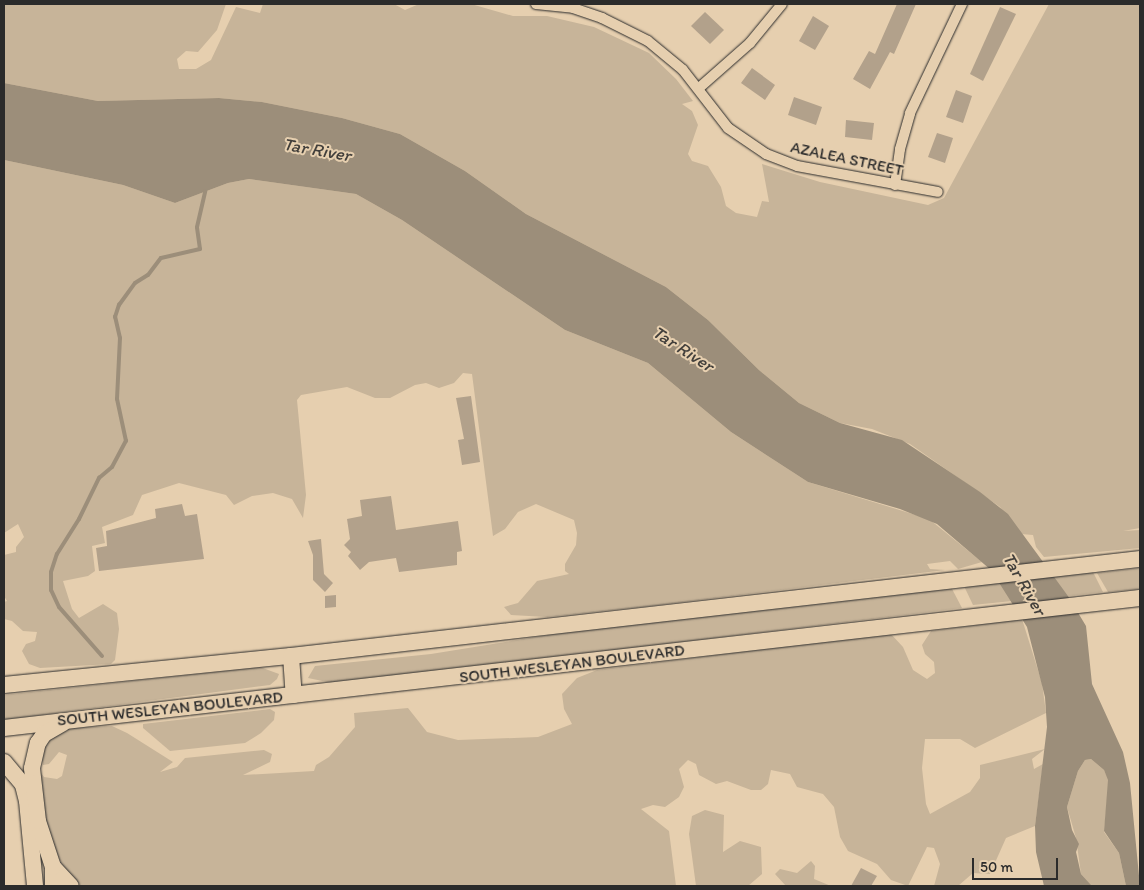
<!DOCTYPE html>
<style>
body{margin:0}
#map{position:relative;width:1144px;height:890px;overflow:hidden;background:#e6cfaf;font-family:Itim,sans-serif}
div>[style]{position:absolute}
.green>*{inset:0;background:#c7b499}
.water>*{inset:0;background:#9c8e7a}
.stream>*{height:4px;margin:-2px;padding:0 2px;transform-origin:2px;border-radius:2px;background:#9c8e7a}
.building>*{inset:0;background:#b2a18b}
.roads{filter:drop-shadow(0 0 1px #2b2b2b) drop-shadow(0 0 1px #2b2b2b)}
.minor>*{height:10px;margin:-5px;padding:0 5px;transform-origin:5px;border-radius:5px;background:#e6cfaf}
.trunk>*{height:16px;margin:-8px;padding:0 8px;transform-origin:8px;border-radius:8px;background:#e6cfaf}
span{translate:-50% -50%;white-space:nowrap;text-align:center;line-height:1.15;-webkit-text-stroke:4px #e6cfaf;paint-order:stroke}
.street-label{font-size:16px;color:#2b2b2b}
.water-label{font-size:18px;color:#423f3b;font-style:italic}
.frame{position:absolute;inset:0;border:5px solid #2b2b2b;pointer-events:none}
.scale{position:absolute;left:972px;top:858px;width:86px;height:22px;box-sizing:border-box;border:2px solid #2b2b2b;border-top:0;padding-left:6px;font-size:15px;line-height:18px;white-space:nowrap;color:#2b2b2b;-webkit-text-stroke:4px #e6cfaf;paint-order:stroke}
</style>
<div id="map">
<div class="green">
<i style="clip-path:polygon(4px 4px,226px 4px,217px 30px,198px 52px,186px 51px,177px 59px,179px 69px,196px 69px,211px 60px,236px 7px,260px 13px,263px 4px,394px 4px,405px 10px,419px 4px,471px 4px,513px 16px,547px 16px,594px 27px,649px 53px,676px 79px,693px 101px,682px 104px,692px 111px,698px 125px,688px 154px,692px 161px,708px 166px,721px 187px,726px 206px,736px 213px,757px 217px,762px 201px,769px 202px,762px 164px,820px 182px,928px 205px,944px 198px,1049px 4px,1140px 4px,1140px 528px,1123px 531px,1140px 530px,1140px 548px,1044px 557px,1036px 547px,1033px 535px,1021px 534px,1000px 507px,910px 444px,872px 429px,840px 423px,799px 403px,759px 370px,708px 320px,666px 287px,526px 214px,465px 171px,400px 134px,342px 118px,262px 102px,219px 98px,98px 101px,4px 83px)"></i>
<i style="clip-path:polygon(4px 160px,123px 185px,175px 203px,228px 183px,249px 179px,356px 194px,402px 220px,565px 330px,648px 363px,731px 432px,808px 482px,929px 519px,982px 562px,958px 569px,950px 561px,927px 564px,930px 569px,945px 570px,650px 606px,547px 617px,511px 615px,504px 607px,518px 603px,537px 581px,569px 574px,565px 571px,565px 564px,576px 545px,577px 533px,574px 520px,536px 504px,518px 512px,505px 529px,493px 536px,472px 374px,463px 373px,454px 383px,439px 388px,426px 383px,415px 385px,390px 398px,375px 398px,347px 387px,301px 395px,297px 400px,306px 495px,303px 518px,292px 499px,273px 493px,252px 496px,234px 505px,226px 495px,179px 483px,142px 495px,133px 515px,102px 527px,105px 543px,92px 546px,95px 571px,88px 576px,63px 581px,72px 609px,79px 618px,103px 604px,117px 613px,119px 629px,115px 660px,111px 664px,40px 668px,29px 664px,22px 651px,26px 644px,35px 641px,37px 632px,23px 631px,12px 621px,4px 619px,4px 602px,7px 601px,4px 596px,4px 555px,16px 552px,16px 547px,24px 537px,18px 524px,4px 533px)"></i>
<i style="clip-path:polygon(1140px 568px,1140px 589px,1108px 592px,1097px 573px)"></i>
<i style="clip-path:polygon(1093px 572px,1103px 592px,1068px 596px,1051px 576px)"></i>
<i style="clip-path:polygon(1001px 582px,1012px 601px,973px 605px,964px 586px)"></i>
<i style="clip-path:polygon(951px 587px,962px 608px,337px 684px,308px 678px,315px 666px,431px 654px,579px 630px)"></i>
<i style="clip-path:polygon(1022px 619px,1042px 683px,1046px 713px,975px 748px,960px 739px,925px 739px,922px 768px,926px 804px,930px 814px,970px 792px,980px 778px,980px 765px,1045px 749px,1032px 759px,1034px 769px,1043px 764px,1035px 826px,1006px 838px,990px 874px,973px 873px,958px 886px,934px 886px,940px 864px,934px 848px,927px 847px,908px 886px,891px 880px,877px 864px,848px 851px,840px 837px,834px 807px,823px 794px,797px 787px,790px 774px,771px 770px,768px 784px,761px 790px,751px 790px,727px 781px,716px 784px,699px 775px,696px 764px,688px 760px,679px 769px,684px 787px,679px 797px,665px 807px,653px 805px,641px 809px,669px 831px,676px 886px,81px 886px,64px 869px,45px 829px,38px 769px,44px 777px,57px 779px,62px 776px,67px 755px,59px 752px,49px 764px,43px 765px,40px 748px,59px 732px,73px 728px,112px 726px,127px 733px,173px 762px,160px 772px,177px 767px,185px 758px,264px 750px,272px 754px,270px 762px,243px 775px,314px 771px,316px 765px,329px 757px,355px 727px,354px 713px,408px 708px,427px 732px,458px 740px,538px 737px,572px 724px,564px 709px,562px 694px,577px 678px,597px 670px,890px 633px,903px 647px,913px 670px,927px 679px,935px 673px,934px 662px,925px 654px,922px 645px,931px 631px)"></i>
<i style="clip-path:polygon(260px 667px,279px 674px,277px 679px,270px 685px,4px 720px,4px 695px)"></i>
<i style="clip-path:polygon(270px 709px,275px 712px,274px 720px,261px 733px,245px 743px,170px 751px,143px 728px,143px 724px)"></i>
<i style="clip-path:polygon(1091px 759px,1104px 770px,1109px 780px,1104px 832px,1119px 853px,1126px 886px,1092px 886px,1081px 874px,1076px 838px,1067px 807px,1078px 771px,1085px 760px)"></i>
<i style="clip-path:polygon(705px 810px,724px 815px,723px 852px,740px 841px,761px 847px,762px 874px,748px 886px,696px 886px,689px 834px,692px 816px)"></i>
<i style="clip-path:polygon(811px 861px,815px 866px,814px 879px,831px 886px,786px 886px,775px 874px,780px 869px,797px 873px)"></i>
</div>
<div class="water">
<i style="clip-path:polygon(4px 83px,98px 101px,219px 98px,262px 102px,342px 118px,400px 134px,465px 171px,526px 214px,666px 287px,708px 320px,759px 370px,799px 403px,840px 423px,902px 440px,980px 492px,1008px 514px,1068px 596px,1086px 626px,1092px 684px,1123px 752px,1130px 783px,1140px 886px,1126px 886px,1119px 853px,1104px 831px,1108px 780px,1104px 770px,1091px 759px,1085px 760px,1078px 771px,1067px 807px,1072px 830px,1079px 844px,1076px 852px,1081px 874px,1092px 886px,1044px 886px,1036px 852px,1035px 826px,1047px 727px,1045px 697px,1027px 627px,991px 570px,937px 524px,900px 509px,808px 482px,731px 432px,648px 363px,565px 330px,402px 220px,356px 194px,249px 179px,228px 183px,175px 203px,123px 185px,4px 160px)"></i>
</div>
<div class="stream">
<i style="left:102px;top:656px;width:65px;rotate:-131.3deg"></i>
<i style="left:59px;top:607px;width:19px;rotate:-115deg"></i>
<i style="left:51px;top:590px;width:18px;rotate:-90deg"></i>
<i style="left:51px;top:572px;width:19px;rotate:-72deg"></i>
<i style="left:57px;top:554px;width:41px;rotate:-57.8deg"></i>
<i style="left:79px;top:519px;width:46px;rotate:-64deg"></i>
<i style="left:99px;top:478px;width:17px;rotate:-40deg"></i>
<i style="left:112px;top:467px;width:30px;rotate:-62deg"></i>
<i style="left:126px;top:441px;width:43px;rotate:-102.1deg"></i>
<i style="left:117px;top:399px;width:61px;rotate:-87.2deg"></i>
<i style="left:120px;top:338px;width:22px;rotate:-103deg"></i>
<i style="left:115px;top:317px;width:13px;rotate:-72deg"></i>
<i style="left:119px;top:305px;width:27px;rotate:-54deg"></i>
<i style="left:135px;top:283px;width:15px;rotate:-32deg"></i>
<i style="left:148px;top:275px;width:21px;rotate:-53deg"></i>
<i style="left:161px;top:258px;width:40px;rotate:-13deg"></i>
<i style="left:200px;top:249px;width:22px;rotate:-98deg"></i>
<i style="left:197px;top:227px;width:37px;rotate:-77deg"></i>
</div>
<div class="building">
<i style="clip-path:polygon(897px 4px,916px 4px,894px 54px,890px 52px,870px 89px,853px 79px,869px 51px,875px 54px)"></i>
<i style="clip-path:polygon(1000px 7px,1016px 14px,983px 81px,970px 74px)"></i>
<i style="clip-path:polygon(705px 12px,724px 30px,710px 44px,691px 26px)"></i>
<i style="clip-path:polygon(813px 16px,829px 26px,815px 50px,799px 41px)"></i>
<i style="clip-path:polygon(752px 68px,775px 85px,765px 100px,741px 83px)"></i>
<i style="clip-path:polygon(956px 90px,972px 96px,963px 123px,946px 117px)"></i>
<i style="clip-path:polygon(794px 97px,822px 107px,816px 125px,788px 115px)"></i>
<i style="clip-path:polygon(846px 120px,874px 123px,872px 140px,845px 137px)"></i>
<i style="clip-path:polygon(937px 133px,953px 138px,945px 163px,928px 157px)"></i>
<i style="clip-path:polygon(471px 396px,480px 462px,462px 465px,458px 440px,464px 439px,456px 398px)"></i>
<i style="clip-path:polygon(391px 496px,396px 530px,458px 521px,462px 551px,457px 552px,457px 565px,399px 572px,396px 558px,369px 562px,360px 570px,348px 556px,351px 552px,344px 545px,350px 539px,347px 519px,362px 516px,360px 500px)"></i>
<i style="clip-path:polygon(182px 504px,185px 516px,197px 514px,204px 559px,99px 571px,96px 548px,107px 546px,106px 531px,156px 518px,155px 509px)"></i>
<i style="clip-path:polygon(321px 539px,324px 574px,333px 583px,325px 592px,313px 580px,313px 555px,308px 541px)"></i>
<i style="clip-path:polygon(336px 595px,336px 607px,325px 608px,325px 596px)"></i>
<i style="clip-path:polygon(861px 868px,877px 876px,871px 886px,851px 886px)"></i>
</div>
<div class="roads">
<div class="minor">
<i style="left:536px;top:4px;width:37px;rotate:6deg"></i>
<i style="left:573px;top:8px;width:31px;rotate:19deg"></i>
<i style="left:602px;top:18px;width:51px;rotate:26.6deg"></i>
<i style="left:648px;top:41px;width:45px;rotate:39.6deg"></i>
<i style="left:683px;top:70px;width:73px;rotate:52.2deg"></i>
<i style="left:728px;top:128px;width:46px;rotate:34.4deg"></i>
<i style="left:766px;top:154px;width:33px;rotate:21deg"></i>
<i style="left:797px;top:166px;width:143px;rotate:10.4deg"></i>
<i style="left:699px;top:88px;width:68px;rotate:-41.4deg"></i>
<i style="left:750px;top:43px;width:50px;rotate:-50.6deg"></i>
<i style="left:895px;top:185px;width:36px;rotate:-82deg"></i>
<i style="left:900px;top:149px;width:37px;rotate:-74deg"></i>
<i style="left:910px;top:113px;width:121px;rotate:-64.5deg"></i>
</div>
<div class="trunk">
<i style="left:291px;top:656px;width:39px;rotate:86deg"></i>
<i style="left:4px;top:685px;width:288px;rotate:-5.8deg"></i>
<i style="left:291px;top:656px;width:855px;rotate:-6.52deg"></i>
<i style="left:4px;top:728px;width:1143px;rotate:-6.53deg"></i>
<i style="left:4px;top:762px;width:30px;rotate:50deg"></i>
<i style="left:23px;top:785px;width:16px;rotate:76deg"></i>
<i style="left:27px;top:801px;width:85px;rotate:84.6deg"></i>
<i style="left:53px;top:867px;width:26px;rotate:47deg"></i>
<i style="left:53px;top:886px;width:19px;rotate:-90deg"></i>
<i style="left:53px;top:867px;width:48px;rotate:-108.1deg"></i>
<i style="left:38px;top:821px;width:53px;rotate:-96.5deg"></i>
<i style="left:32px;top:768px;width:26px;rotate:-77deg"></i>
<i style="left:38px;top:743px;width:11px;rotate:-56deg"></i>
<i style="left:44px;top:734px;width:22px;rotate:-30deg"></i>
</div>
</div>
<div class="street-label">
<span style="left:847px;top:159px;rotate:12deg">AZALEA STREET</span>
<span style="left:572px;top:664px;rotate:-7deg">SOUTH WESLEYAN BOULEVARD</span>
<span style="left:170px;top:709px;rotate:-6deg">SOUTH WESLEYAN BOULEVARD</span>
</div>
<div class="water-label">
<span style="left:317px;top:150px;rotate:10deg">Tar River</span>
<span style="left:683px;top:349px;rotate:33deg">Tar River</span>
<span style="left:1024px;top:584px;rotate:60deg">Tar River</span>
</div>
<div class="frame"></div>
<div class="scale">50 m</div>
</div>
